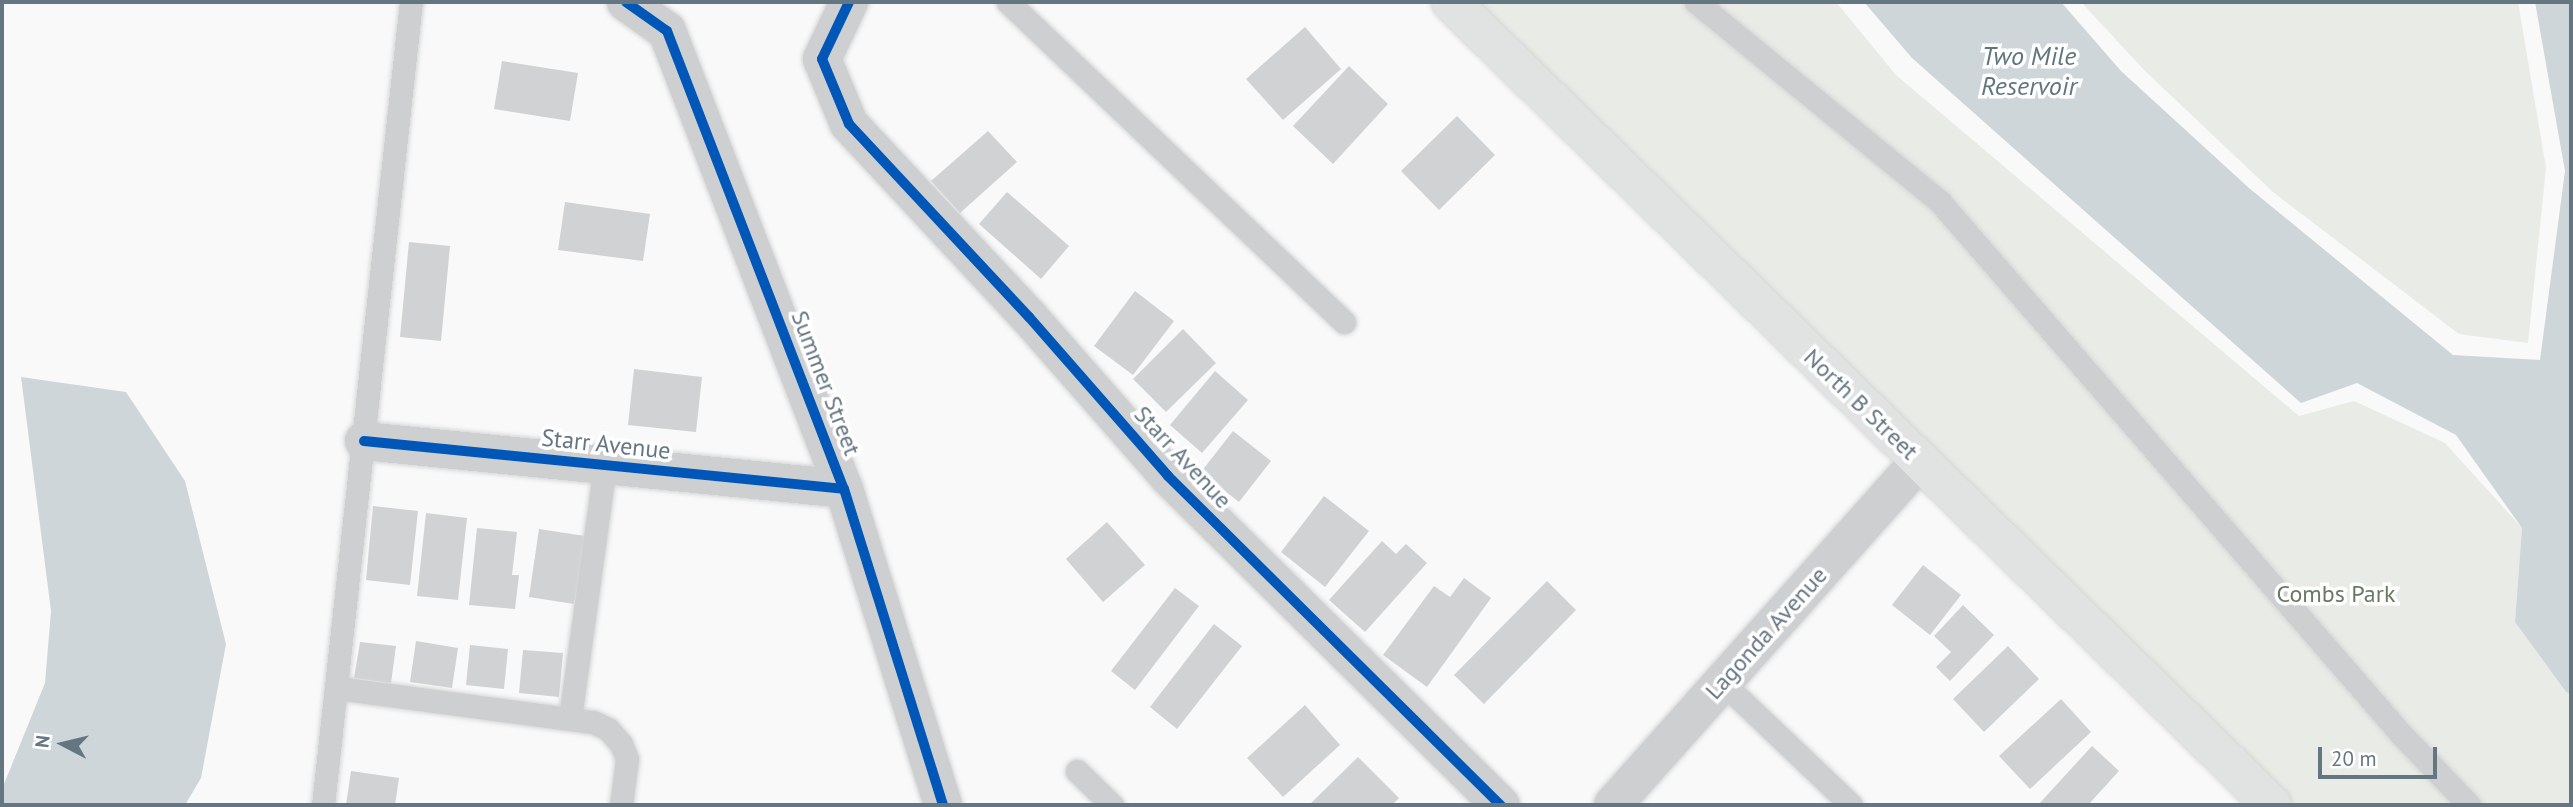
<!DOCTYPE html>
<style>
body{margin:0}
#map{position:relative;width:2573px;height:807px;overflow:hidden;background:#f9f9f9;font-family:"PT Sans",sans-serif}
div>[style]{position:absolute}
.green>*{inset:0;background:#e8ebe6}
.water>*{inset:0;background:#ced6d9}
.building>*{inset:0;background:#d0d2d3}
.roads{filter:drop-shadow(0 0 2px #d5d6d7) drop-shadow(0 0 2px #d5d6d7)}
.lane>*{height:23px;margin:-11.5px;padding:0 11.5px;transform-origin:11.5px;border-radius:11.5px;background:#cecfd0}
.street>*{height:38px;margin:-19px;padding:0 19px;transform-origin:19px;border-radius:19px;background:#cecfd0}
.secondary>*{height:38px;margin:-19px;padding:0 19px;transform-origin:19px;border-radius:19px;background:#e1e2e2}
.cycleway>*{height:10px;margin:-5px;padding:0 5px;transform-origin:5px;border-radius:5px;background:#0057b8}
span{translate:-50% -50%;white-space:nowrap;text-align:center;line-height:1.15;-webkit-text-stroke:7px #fff;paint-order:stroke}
.street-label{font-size:24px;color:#657683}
.park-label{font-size:24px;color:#687a64}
.water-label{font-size:26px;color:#60757c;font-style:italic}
.frame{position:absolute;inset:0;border:4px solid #657683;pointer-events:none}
.north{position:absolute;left:28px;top:709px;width:70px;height:70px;-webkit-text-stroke:5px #fff;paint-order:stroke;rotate:277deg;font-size:19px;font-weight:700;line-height:28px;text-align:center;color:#657683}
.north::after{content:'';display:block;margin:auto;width:24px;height:32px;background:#657683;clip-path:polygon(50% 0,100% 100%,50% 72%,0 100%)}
.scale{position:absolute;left:2318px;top:747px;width:119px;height:32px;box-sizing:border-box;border:4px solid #657683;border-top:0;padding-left:9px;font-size:21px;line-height:24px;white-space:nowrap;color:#657683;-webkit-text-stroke:5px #fff;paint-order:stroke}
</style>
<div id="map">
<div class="green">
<i style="clip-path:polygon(1471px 2px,1836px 2px,1896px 75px,2299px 416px,2354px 401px,2445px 443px,2522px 528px,2515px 622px,2566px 692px,2571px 694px,2571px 805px,2295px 805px)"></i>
<i style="clip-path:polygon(2081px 2px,2518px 2px,2546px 168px,2528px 343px,2459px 334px,2273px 192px,2144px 70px)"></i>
</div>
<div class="water">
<i style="clip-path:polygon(1864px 2px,2061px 2px,2121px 71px,2249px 188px,2453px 355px,2540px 360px,2565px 171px,2535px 2px,2571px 2px,2571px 694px,2566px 692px,2515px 622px,2522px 528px,2456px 435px,2357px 383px,2301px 403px,1912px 58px)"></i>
<i style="clip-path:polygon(21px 377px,126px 392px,185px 481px,226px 644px,201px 778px,185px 805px,2px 805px,2px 789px,45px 683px,51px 611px)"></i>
</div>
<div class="building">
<i style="clip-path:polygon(1305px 27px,1341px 69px,1283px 120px,1246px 79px)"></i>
<i style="clip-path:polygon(502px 61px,578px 73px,570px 121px,494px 109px)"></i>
<i style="clip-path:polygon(1349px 66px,1388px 104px,1333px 164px,1293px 126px)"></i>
<i style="clip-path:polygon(1457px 116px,1495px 155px,1439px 210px,1401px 171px)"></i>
<i style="clip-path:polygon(988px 131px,1017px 162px,960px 213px,931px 181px)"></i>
<i style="clip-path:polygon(1007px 192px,1069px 246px,1041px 279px,979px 224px)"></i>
<i style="clip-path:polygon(565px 202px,650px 214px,643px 261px,558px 250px)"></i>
<i style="clip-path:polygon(409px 242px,450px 246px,441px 341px,400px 337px)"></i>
<i style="clip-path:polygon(1135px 291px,1174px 321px,1133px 375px,1094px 346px)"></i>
<i style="clip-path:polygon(1183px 329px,1216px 363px,1166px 412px,1133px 379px)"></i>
<i style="clip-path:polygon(634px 369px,702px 377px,696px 432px,628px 425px)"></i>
<i style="clip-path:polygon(1215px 371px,1248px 400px,1202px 453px,1170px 425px)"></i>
<i style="clip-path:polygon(1233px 431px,1271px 461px,1239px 502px,1201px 472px)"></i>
<i style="clip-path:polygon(1324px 496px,1369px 531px,1325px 587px,1281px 552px)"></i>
<i style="clip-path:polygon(373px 506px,418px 511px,410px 585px,366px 580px)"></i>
<i style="clip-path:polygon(426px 513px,467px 518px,458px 600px,417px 596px)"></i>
<i style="clip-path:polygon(1107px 522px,1145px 565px,1103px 602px,1066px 559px)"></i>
<i style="clip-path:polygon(477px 528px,517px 532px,512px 575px,519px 575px,515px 609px,469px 605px)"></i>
<i style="clip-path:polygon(539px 529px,585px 536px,574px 604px,529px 597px)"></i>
<i style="clip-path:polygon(1382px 541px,1396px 554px,1406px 544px,1427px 563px,1365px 632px,1329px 600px)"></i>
<i style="clip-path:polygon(1923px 565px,1961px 595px,1930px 635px,1892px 605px)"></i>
<i style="clip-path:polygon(1464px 578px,1491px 598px,1427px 687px,1383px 655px,1434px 586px,1450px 597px)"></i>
<i style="clip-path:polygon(1547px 581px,1576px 610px,1484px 704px,1454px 675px)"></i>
<i style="clip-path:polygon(1175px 588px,1199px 606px,1135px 690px,1111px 671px)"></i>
<i style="clip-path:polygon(1963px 605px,1994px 635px,1950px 681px,1936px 667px,1951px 652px,1934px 636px)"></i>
<i style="clip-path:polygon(1214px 624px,1242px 646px,1177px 729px,1150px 707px)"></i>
<i style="clip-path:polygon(416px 641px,458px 648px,452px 688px,410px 682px)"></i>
<i style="clip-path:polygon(360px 642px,396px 646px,391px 683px,354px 678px)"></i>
<i style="clip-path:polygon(470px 645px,508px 649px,504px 689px,466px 685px)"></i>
<i style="clip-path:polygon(2008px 646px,2039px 679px,1984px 732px,1953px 699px)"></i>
<i style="clip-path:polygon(523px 650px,563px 653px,559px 697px,519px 693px)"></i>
<i style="clip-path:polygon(2061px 699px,2091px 732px,2030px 789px,1999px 756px)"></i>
<i style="clip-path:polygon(1305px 705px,1340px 745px,1283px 797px,1247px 758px)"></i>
<i style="clip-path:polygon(2092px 746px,2119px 771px,2088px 805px,2038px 805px)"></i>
<i style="clip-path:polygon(1358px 757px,1399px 798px,1392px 805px,1309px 805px)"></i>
<i style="clip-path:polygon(351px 771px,399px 778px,395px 805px,346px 805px)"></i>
</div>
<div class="roads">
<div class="lane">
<i style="left:1008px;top:2px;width:464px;rotate:43.6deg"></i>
<i style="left:1696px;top:2px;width:315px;rotate:39.3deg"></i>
<i style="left:1940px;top:202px;width:704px;rotate:49.09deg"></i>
<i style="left:2401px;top:734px;width:98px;rotate:46.2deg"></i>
<i style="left:1722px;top:682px;width:178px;rotate:43.6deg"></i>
<i style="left:337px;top:688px;width:258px;rotate:7.6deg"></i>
<i style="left:593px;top:722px;width:17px;rotate:25deg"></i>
<i style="left:608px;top:729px;width:20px;rotate:49deg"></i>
<i style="left:621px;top:744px;width:16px;rotate:68deg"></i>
<i style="left:627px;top:759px;width:46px;rotate:97.4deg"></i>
<i style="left:570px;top:718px;width:255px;rotate:-82.1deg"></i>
<i style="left:1077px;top:771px;width:49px;rotate:44.2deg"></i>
<i style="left:323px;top:805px;width:808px;rotate:-83.75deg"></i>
</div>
<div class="street">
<i style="left:626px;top:2px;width:50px;rotate:35.3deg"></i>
<i style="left:667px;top:31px;width:491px;rotate:68.9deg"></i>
<i style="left:844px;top:489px;width:331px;rotate:72.6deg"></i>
<i style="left:849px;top:2px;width:63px;rotate:115.3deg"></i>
<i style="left:822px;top:59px;width:70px;rotate:67.4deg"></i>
<i style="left:849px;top:124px;width:264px;rotate:47deg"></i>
<i style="left:1029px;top:317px;width:211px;rotate:48.8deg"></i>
<i style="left:1168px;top:476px;width:468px;rotate:44.7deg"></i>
<i style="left:364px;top:441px;width:482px;rotate:5.7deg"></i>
<i style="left:1613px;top:805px;width:460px;rotate:-48.3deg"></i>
</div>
<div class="secondary">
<i style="left:1451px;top:2px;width:1148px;rotate:44.36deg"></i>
</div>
</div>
<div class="cycleway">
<i style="left:626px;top:2px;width:50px;rotate:35.3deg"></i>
<i style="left:667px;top:31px;width:491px;rotate:68.9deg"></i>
<i style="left:844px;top:489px;width:331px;rotate:72.6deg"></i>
<i style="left:849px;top:2px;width:63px;rotate:115.3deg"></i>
<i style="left:822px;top:59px;width:70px;rotate:67.4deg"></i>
<i style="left:849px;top:124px;width:264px;rotate:47deg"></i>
<i style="left:1029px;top:317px;width:211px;rotate:48.8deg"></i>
<i style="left:1168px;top:476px;width:468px;rotate:44.7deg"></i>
<i style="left:364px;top:441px;width:482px;rotate:5.7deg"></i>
</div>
<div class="street-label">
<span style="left:826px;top:383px;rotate:69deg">Summer Street</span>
<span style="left:1861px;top:404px;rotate:44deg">North B Street</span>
<span style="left:606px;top:444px;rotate:6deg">Starr Avenue</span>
<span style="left:1183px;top:457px;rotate:47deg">Starr Avenue</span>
<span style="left:1766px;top:633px;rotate:-48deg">Lagonda Avenue</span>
</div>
<div class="park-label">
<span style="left:2336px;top:594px">Combs Park</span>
</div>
<div class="water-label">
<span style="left:2029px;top:71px">Two Mile<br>Reservoir</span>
</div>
<div class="frame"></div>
<div class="north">N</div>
<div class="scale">20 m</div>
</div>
